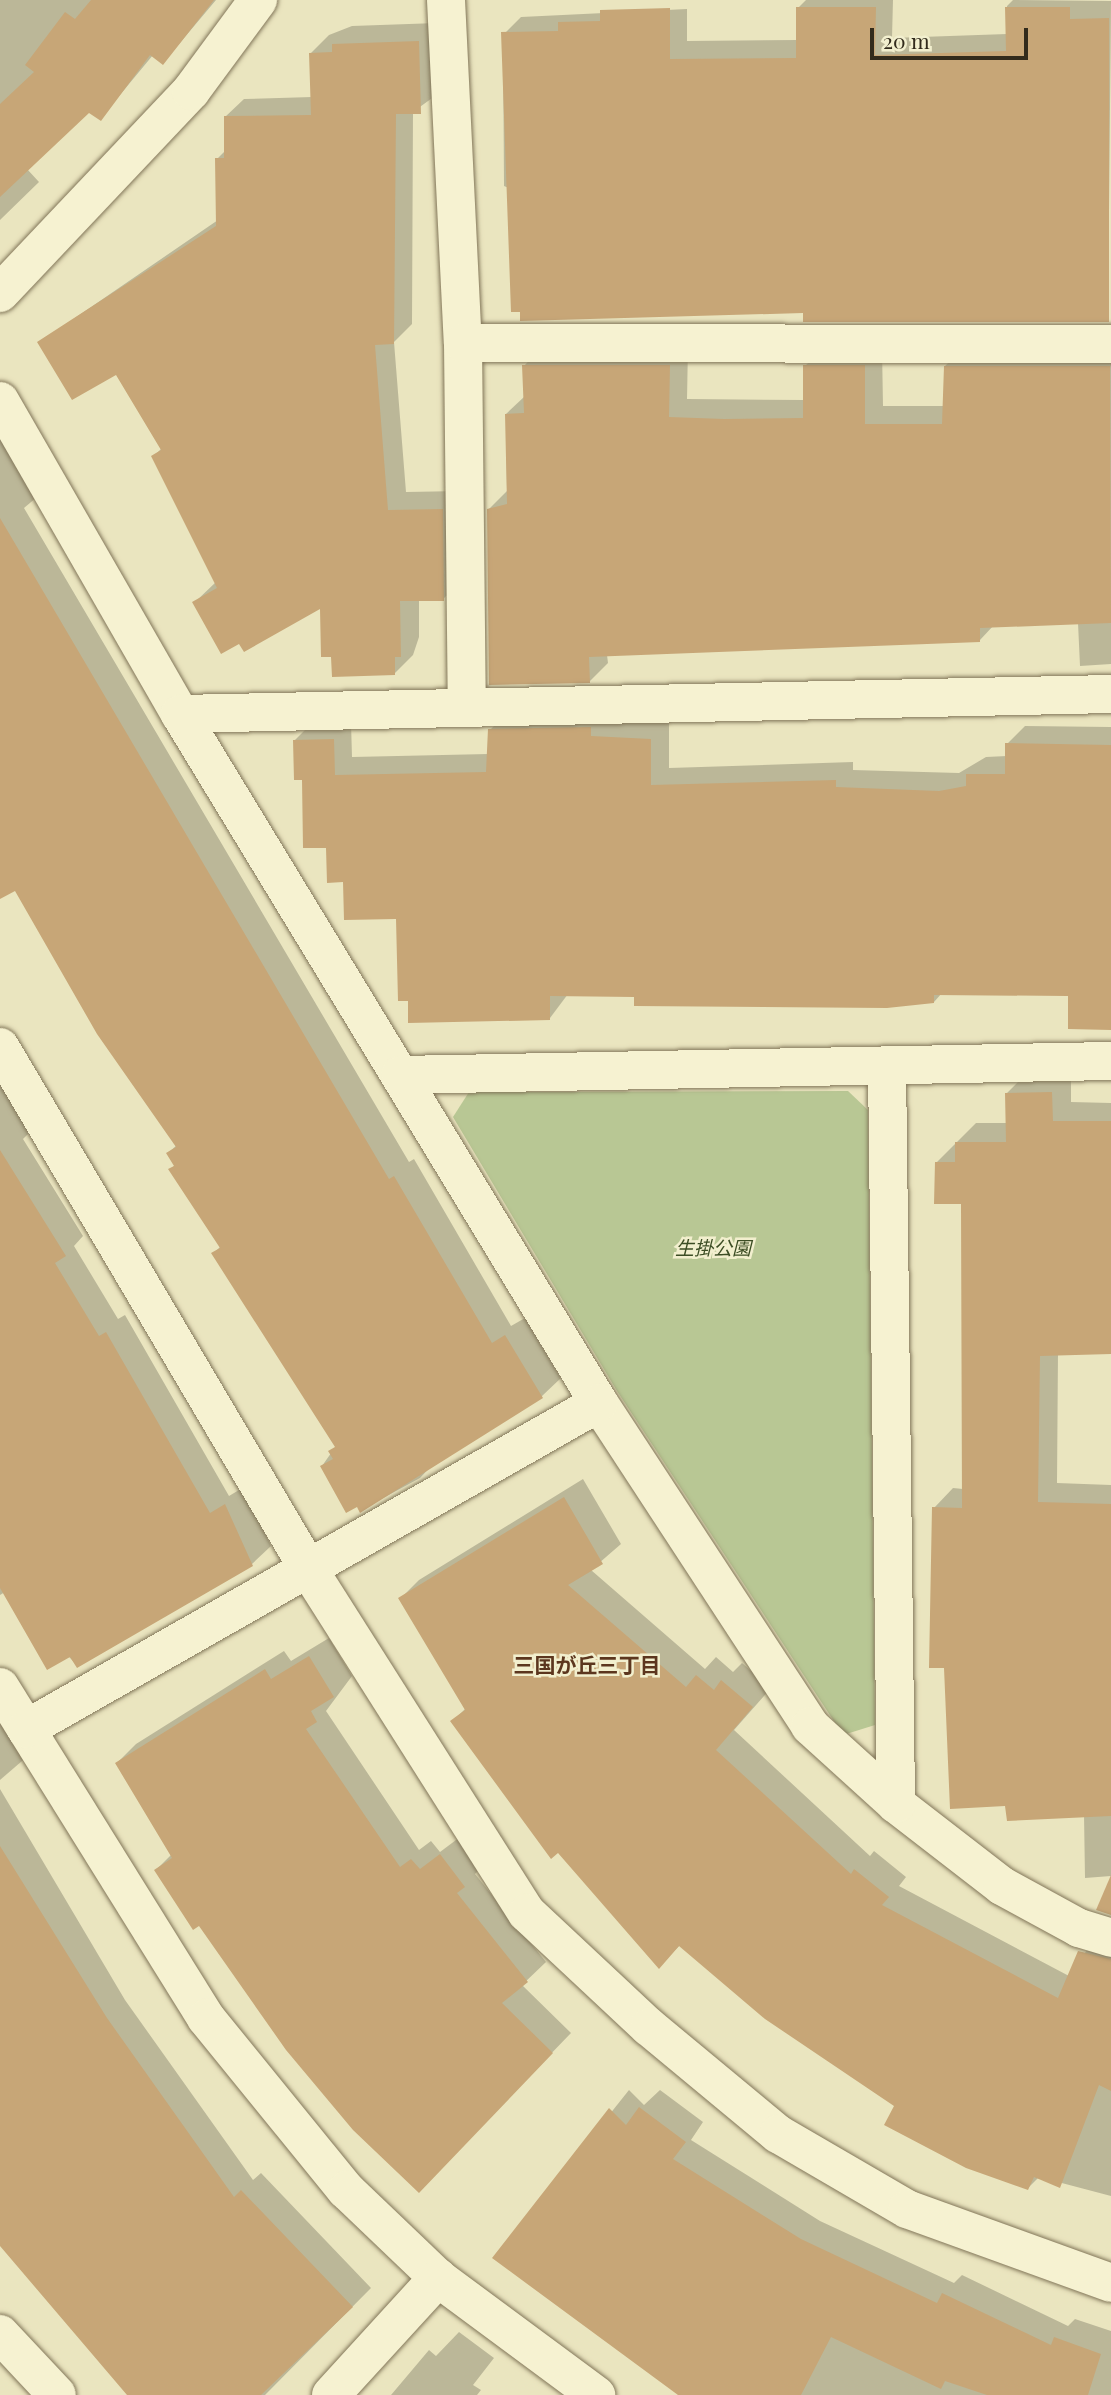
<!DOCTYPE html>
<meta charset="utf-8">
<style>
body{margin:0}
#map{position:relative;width:1111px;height:2395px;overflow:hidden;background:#eae5bf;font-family:"Playfair Display","Noto Sans JP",serif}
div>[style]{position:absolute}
.green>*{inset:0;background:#b8c794}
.shadow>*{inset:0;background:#0003}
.building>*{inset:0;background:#c7a677}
.roads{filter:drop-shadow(0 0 2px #827659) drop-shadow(0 0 2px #827659)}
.street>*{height:38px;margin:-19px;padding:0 19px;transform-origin:19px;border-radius:19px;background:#f6f2d1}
span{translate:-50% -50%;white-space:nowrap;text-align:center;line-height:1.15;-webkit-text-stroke:5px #f2efce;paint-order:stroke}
.park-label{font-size:19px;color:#3c4d24;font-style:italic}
.neighbourhood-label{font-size:21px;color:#5c361e;font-weight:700}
.scale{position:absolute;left:870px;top:28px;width:158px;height:32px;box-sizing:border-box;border:4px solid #322b1c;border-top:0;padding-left:9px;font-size:21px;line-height:24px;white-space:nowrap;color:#322b1c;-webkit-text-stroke:5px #f2efce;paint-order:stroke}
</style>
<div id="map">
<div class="green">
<i style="clip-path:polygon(848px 1091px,868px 1110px,875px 1725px,843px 1735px,617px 1391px,453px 1117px,469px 1092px)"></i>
</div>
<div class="shadow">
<i style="clip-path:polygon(0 0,216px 0,163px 63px,153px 55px,100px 119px,89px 110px,27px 169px,39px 182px,0 220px)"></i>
<i style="clip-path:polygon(806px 0,893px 0,892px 38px,1007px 34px,1007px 6px,1013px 0,1111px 1px,1108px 320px,805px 311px,504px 186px,503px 35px,521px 17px,687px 9px,687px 41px,798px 40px,798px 8px)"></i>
<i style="clip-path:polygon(437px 23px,439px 93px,413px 112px,412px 324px,394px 342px,406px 492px,461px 491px,462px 581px,443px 599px,419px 599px,419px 637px,413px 655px,394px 674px,333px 655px,322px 606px,240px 642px,194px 603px,216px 582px,154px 456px,162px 448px,117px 372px,40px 342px,218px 220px,217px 159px,225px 151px,225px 117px,244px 99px,312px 97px,311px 53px,329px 35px,352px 26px)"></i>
<i style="clip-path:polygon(542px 347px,688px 347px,687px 399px,805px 400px,805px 366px,824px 348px,882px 348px,883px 406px,945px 406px,945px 366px,964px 348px,1111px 348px,1111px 664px,1080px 666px,1078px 623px,994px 625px,980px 640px,607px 655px,608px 663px,589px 682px,488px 510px,507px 491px,506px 414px,525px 396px,524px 366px)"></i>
<i style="clip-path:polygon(0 398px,50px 486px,24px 508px,409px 1162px,414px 1159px,511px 1326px,525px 1318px,561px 1378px,542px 1396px,438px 1459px,420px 1478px,361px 1510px,322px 1466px,336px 1446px,213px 1254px,221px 1246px,171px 1169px,175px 1165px,168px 1153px,177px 1145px,16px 889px,0 897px)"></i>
<i style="clip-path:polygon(508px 712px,669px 721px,669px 768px,853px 762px,853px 770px,959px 773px,986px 757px,1007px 756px,1007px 744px,1025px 726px,1111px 727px,1111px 1028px,1070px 994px,942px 993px,934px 1002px,568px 994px,550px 1018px,410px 999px,397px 917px,345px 880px,294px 741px,313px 722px,351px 722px,352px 757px,488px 754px,490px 730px)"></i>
<i style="clip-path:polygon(0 1044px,42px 1120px,23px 1139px,83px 1236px,74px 1246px,118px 1319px,125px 1315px,229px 1496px,244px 1487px,271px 1546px,252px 1564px,78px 1666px,5px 1592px,0 1595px)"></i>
<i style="clip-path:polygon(1071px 1073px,1071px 1102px,1111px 1103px,1111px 1352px,1058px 1353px,1057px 1483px,1111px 1485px,1111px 1876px,1085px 1878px,1084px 1815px,1007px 1804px,946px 1666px,934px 1508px,953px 1488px,963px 1489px,963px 1203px,936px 1163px,976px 1123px,1008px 1123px,1007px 1093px,1026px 1074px)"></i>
<i style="clip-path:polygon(583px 1479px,621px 1544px,591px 1570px,705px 1669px,716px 1657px,733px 1672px,742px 1663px,771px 1688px,734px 1730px,870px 1856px,874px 1851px,906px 1877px,899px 1886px,1069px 1976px,1098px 1934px,1111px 1940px,1111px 2196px,1039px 2177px,1028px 2188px,896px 2105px,680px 1945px,659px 1967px,453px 1721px,466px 1708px,400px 1599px,419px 1580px)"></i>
<i style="clip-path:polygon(329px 1638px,352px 1676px,326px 1711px,419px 1850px,431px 1841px,440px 1852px,460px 1837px,483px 1866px,475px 1874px,546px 1962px,522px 1985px,571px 2033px,438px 2171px,200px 1924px,156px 1870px,172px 1854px,117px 1763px,136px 1744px,284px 1651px,291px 1661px)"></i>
<i style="clip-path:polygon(0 1723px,29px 1755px,0 1780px)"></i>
<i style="clip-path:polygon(0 1789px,125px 2000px,253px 2180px,261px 2173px,371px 2288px,265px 2395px,165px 2395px,0 2214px)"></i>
<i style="clip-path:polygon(629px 2090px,644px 2105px,660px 2090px,703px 2122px,691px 2140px,820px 2221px,954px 2283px,962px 2275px,1068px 2326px,1075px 2319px,1111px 2331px,1111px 2395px,681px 2395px,495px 2258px)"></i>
<i style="clip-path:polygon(459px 2332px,494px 2358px,473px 2385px,481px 2390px,477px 2395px,391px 2395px,429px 2350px,436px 2356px)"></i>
</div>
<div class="building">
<i style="clip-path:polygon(91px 0,214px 0,163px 65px,150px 55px,101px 121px,89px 113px,0 197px,0 104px,34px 72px,25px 65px,65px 12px,75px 19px)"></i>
<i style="clip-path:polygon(796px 7px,876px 7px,875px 55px,1006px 51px,1005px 7px,1070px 7px,1070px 19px,1109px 18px,1109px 322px,803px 322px,803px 313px,520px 321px,520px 312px,511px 312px,501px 32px,558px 31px,558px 22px,600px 21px,600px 10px,670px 8px,670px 59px,796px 58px)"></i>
<i style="clip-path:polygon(419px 41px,421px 114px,396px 114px,394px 344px,375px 345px,388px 510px,443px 509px,444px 601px,400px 601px,401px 657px,395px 657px,395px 675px,332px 677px,331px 657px,321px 657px,320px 609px,244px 652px,239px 644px,221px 654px,192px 602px,217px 588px,151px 456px,161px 450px,116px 375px,72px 400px,37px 342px,216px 226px,215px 158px,224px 158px,224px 116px,311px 115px,309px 53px,332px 52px,332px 44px)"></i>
<i style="clip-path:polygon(522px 365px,670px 365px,669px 417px,724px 419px,803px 418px,803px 365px,865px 365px,865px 424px,942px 424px,944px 366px,1110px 366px,1111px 623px,980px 628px,980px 642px,589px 657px,590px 683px,489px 685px,487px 509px,507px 504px,505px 414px,524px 413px)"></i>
<i style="clip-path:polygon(0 518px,389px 1179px,394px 1176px,492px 1343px,505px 1335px,543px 1398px,360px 1513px,357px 1507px,346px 1513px,320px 1466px,333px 1459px,328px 1451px,335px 1447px,211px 1253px,220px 1248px,168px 1169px,174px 1166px,166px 1153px,176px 1147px,97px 1034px,15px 891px,0 899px)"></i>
<i style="clip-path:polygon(591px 727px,591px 736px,651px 739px,651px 785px,836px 780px,836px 787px,939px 791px,966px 786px,966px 774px,1005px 774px,1005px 743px,1111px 745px,1111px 1030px,1068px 1029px,1068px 996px,934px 995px,934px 1003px,887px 1008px,634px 1006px,634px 997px,550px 996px,550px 1020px,408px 1023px,408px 1001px,398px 1001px,396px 919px,344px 920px,343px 882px,327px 883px,326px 848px,303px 848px,302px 780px,294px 780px,293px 740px,334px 739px,335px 775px,486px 772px,488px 729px)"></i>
<i style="clip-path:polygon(1052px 1092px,1053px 1121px,1111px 1121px,1111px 1354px,1040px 1356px,1038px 1502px,1111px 1504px,1111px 1816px,1007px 1821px,1005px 1806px,950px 1809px,944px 1668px,929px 1668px,932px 1507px,962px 1508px,961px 1204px,934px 1204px,935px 1162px,955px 1162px,955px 1142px,1006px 1142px,1005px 1093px)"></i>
<i style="clip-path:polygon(0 1150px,66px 1256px,55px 1263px,99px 1336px,106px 1332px,210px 1513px,225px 1504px,253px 1566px,77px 1668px,70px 1657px,47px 1670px,0 1588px)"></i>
<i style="clip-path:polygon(564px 1497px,603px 1564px,568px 1585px,686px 1687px,696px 1675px,714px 1690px,721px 1680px,753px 1707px,716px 1750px,851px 1874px,854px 1869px,889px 1897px,882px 1905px,1058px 1998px,1078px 1951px,1111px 1959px,1111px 2091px,1099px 2085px,1060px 2188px,1034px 2177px,1028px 2190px,966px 2168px,884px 2125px,894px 2106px,765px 2019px,679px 1946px,659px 1969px,558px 1853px,551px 1859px,450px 1721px,465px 1710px,398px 1598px)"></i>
<i style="clip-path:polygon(309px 1656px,334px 1697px,311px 1711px,317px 1722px,306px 1729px,400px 1867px,411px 1859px,420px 1869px,440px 1854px,465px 1887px,457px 1893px,528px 1982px,502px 2003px,553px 2053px,419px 2193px,353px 2130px,286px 2050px,199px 1926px,193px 1930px,154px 1870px,172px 1858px,115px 1763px,265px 1669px,271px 1679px)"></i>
<i style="clip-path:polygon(0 1846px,107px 2018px,234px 2197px,241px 2190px,353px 2307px,261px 2395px,127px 2395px,0 2246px)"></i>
<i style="clip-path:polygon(1111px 1875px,1111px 1915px,1096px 1910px)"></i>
<i style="clip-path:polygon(639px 2107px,686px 2142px,673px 2159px,801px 2239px,937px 2303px,942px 2293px,1051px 2345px,1054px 2337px,1101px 2354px,1088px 2395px,987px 2395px,945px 2381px,941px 2389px,831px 2337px,801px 2395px,678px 2395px,492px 2258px,609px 2108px,626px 2125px)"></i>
</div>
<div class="roads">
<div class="street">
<i style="left:446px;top:0;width:343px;rotate:87.2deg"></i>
<i style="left:463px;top:343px;width:365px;rotate:89.4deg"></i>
<i style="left:0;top:293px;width:278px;rotate:-46.6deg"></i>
<i style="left:191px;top:91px;width:113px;rotate:-53.6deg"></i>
<i style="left:463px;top:343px;width:648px;rotate:0.09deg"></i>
<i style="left:0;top:401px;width:361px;rotate:60.1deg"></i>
<i style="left:180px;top:714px;width:806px;rotate:58.7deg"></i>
<i style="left:599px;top:1403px;width:386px;rotate:56.8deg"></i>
<i style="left:810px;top:1726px;width:116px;rotate:42.2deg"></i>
<i style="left:896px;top:1804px;width:134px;rotate:37.7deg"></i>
<i style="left:1002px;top:1886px;width:88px;rotate:28.6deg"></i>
<i style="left:1079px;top:1928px;width:34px;rotate:17deg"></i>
<i style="left:180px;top:714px;width:931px;rotate:-1.23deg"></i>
<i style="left:0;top:1047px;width:607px;rotate:59.42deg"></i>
<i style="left:309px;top:1570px;width:406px;rotate:57.6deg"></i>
<i style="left:527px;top:1913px;width:167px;rotate:43.1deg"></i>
<i style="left:649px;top:2027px;width:168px;rotate:39.7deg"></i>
<i style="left:778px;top:2134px;width:149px;rotate:30.2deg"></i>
<i style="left:907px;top:2209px;width:217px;rotate:19.9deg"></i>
<i style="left:887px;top:1065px;width:739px;rotate:89.3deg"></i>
<i style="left:400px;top:1075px;width:711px;rotate:-1.13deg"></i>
<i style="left:0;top:1687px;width:390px;rotate:58.1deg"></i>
<i style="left:206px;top:2018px;width:222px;rotate:50.9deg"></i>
<i style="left:346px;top:2190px;width:127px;rotate:43.7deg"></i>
<i style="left:438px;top:2278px;width:197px;rotate:36.5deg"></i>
<i style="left:26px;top:1729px;width:659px;rotate:-29.64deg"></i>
<i style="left:0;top:2334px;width:83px;rotate:46.9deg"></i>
<i style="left:331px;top:2395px;width:159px;rotate:-47.6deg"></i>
</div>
</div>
<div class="park-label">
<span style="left:713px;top:1248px">生掛公園</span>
</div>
<div class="neighbourhood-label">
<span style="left:587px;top:1664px">三国が丘三丁目</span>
</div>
<div class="scale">20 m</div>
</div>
